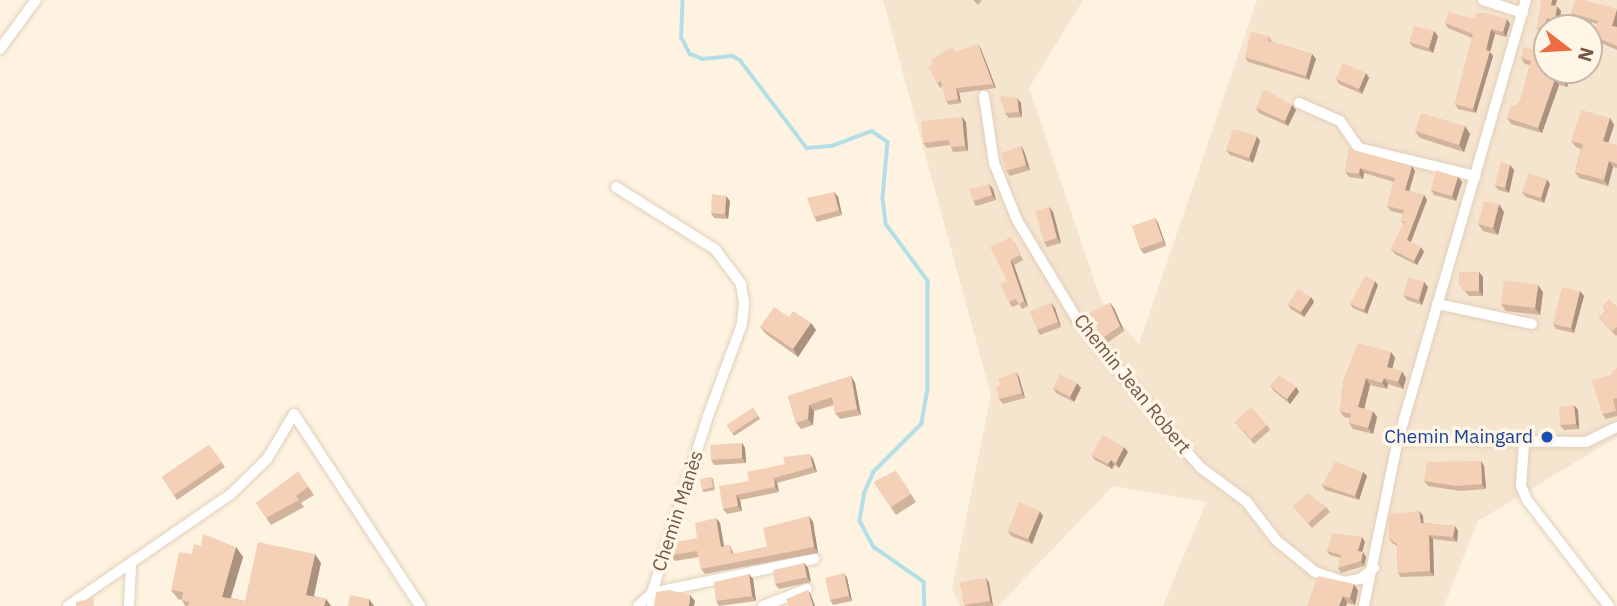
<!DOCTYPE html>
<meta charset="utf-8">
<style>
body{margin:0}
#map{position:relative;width:1617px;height:606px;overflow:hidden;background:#fdf3e0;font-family:"IBM Plex Sans",sans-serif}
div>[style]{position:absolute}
.residential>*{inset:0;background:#f5e4ce}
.stream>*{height:3.5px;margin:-1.75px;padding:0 1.75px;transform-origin:1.75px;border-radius:1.75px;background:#b4dee7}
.roads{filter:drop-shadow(0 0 2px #e1cfbb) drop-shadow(0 0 2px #e1cfbb)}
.minor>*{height:10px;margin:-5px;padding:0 5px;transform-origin:5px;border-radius:5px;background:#fff}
.wall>*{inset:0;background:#d2b49d}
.shaded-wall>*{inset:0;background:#ab927f}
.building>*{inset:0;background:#f4d1b6}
.dots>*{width:19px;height:19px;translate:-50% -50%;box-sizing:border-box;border:4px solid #fff6e7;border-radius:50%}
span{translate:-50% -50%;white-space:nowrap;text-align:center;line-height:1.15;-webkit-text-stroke:7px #fff6e7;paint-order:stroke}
.street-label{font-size:19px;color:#755846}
.transit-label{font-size:19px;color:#164399}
.right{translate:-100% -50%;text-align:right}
.north{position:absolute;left:1533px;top:14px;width:70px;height:70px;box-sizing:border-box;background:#fff6e7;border:2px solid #c8b7a7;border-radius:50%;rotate:107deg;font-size:19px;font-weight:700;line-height:28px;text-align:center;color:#755846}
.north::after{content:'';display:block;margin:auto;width:24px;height:32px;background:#ed6b3e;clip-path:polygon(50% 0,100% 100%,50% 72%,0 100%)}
</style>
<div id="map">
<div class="residential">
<i style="clip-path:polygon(evenodd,883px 0,1083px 0,1029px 88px,1101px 300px,1139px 344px,1257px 0,1617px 0,1617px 437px,1478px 521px,1444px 606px,1163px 606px,1206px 502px,1113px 486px,998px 606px,960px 606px,952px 588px,991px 395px,883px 0,1547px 28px,1589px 28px,1589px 70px,1547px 70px,1547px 28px)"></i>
</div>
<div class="stream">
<i style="left:683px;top:0;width:38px;rotate:92deg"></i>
<i style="left:682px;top:38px;width:18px;rotate:63deg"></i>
<i style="left:690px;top:54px;width:14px;rotate:21deg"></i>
<i style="left:703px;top:59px;width:30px;rotate:-6deg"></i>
<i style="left:733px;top:56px;width:8px;rotate:30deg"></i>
<i style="left:740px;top:60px;width:111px;rotate:52.7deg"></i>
<i style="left:807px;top:148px;width:25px;rotate:-5deg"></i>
<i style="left:832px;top:146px;width:43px;rotate:-20.6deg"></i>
<i style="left:872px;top:131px;width:19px;rotate:35deg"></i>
<i style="left:888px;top:142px;width:56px;rotate:95.1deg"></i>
<i style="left:883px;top:198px;width:26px;rotate:83deg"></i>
<i style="left:886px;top:224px;width:71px;rotate:53.6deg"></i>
<i style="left:928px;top:281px;width:108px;rotate:90deg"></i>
<i style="left:928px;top:389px;width:36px;rotate:100deg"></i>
<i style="left:922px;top:424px;width:68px;rotate:135deg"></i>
<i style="left:874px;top:472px;width:22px;rotate:114deg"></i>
<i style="left:865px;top:492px;width:29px;rotate:100deg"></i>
<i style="left:860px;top:521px;width:30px;rotate:62deg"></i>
<i style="left:874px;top:547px;width:61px;rotate:35deg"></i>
<i style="left:924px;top:582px;width:24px;rotate:88deg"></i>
</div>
<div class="roads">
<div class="minor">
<i style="left:1483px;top:0;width:42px;rotate:18deg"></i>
<i style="left:0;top:49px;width:61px;rotate:-53.7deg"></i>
<i style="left:984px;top:96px;width:68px;rotate:81.5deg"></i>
<i style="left:994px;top:163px;width:61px;rotate:68deg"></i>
<i style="left:1017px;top:220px;width:116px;rotate:58.8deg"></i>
<i style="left:1077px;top:319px;width:156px;rotate:50.7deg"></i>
<i style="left:1176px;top:440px;width:38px;rotate:48deg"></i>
<i style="left:1201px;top:468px;width:56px;rotate:36.3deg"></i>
<i style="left:1246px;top:501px;width:49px;rotate:52.4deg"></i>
<i style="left:1276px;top:540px;width:50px;rotate:39.4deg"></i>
<i style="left:1315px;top:572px;width:31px;rotate:19deg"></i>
<i style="left:1344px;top:582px;width:16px;rotate:-11deg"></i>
<i style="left:1360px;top:579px;width:18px;rotate:-38deg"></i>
<i style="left:1299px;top:103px;width:45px;rotate:23.7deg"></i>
<i style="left:1340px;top:121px;width:33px;rotate:55deg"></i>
<i style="left:1359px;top:148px;width:120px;rotate:13.5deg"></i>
<i style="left:616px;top:187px;width:117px;rotate:32.1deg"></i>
<i style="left:715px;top:249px;width:44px;rotate:53.4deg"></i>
<i style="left:741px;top:284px;width:20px;rotate:81deg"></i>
<i style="left:744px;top:304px;width:20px;rotate:96deg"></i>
<i style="left:742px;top:324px;width:98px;rotate:110.3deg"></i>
<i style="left:708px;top:416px;width:186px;rotate:107.6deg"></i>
<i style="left:652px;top:593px;width:13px;rotate:90deg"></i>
<i style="left:1437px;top:304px;width:97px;rotate:11.9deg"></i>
<i style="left:1398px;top:440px;width:188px;rotate:0.6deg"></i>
<i style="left:1586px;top:442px;width:34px;rotate:-26deg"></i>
<i style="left:1524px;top:443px;width:43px;rotate:94deg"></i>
<i style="left:1521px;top:486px;width:15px;rotate:67deg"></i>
<i style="left:1527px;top:500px;width:134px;rotate:52.3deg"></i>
<i style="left:1364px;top:605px;width:168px;rotate:-78.4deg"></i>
<i style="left:1398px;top:440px;width:458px;rotate:-73.8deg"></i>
<i style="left:68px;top:606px;width:198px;rotate:-34.5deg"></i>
<i style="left:231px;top:494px;width:50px;rotate:-44.2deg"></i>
<i style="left:267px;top:459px;width:52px;rotate:-59deg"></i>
<i style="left:294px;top:414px;width:230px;rotate:56.7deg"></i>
<i style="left:129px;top:606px;width:41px;rotate:-87.2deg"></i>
<i style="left:638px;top:606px;width:19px;rotate:-43deg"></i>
<i style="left:652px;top:593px;width:166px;rotate:-11.9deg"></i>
<i style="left:763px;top:606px;width:47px;rotate:-21.1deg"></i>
</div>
</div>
<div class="wall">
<i style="clip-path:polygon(973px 0,982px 0,978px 5px)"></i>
<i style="clip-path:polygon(1542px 0,1557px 0,1555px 5px,1561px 11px,1559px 24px,1550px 23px,1547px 28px,1547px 34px,1541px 33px,1537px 28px)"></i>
<i style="clip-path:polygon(1617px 9px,1617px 50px,1597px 41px,1593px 36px,1597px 24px,1575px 18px,1571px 13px)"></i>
<i style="clip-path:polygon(1507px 19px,1510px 24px,1506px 37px,1495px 34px,1490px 52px,1493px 56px,1476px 113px,1458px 109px,1455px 104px,1472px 38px,1448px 28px,1445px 23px)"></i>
<i style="clip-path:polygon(1434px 31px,1438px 36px,1433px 53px,1413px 47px,1409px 42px)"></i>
<i style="clip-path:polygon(1269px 36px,1272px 42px,1312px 54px,1316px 59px,1309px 80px,1248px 62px,1245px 57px)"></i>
<i style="clip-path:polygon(1524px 47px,1547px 70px,1587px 70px,1585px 76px,1572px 72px,1567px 87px,1559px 85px,1542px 133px,1511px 124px,1507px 118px,1521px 99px,1530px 65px,1525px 64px,1521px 58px)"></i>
<i style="clip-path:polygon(981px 49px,996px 88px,959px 93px,961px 103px,949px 105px,946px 101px,943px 86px,940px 88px,937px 83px,955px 52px)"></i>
<i style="clip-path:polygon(1366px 73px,1369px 78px,1362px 94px,1339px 84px,1336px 79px)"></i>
<i style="clip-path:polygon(1021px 103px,1022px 117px,1009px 118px,1005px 113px)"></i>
<i style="clip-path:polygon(1292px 105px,1296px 110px,1288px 126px,1259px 113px,1256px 108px)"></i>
<i style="clip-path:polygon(962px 117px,966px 122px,968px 151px,953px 152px,950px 145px,927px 148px,923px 143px)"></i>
<i style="clip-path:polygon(1610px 118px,1614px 125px,1608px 143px,1617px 145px,1617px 168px,1613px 167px,1608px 186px,1579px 178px,1575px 172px,1581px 149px,1576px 147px,1571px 141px)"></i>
<i style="clip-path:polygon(1465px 126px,1470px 134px,1464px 152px,1420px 138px,1415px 131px)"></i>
<i style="clip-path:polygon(1260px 141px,1253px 163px,1230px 155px,1226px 150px)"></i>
<i style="clip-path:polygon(1021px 146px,1024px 151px,1030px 170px,1010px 176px,1006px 171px)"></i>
<i style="clip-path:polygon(1349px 149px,1412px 166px,1415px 171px,1409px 191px,1424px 195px,1427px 200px,1411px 242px,1424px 252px,1417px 265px,1395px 254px,1391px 249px,1404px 224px,1401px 221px,1403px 214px,1391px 211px,1387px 206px,1394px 182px,1364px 173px,1363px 179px,1349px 177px,1345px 172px)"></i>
<i style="clip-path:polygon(1510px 165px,1514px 170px,1509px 193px,1498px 190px,1495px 185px)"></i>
<i style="clip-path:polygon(1458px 177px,1462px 182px,1456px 201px,1434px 195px,1431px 190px)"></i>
<i style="clip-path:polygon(989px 184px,993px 189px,996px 200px,976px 206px,973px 201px)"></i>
<i style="clip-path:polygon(1550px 184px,1544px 203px,1526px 197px,1522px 192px)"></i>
<i style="clip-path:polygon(834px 192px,838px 197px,842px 215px,817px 222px,814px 217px)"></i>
<i style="clip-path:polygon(730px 201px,728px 219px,714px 218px,711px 213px)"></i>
<i style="clip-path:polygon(1049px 207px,1053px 212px,1061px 243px,1047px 247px,1044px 242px)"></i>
<i style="clip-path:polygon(1504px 212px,1498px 235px,1483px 231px,1478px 224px)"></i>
<i style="clip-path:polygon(1155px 218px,1158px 223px,1166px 246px,1144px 254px,1140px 249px)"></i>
<i style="clip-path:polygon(1014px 242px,1023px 260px,1014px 265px,1028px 306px,1022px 309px,1019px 304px,1012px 307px,1009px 302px,1007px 281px)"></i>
<i style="clip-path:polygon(1479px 272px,1483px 277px,1483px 296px,1469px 296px,1459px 284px)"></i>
<i style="clip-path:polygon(1424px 282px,1428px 287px,1422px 305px,1407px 300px,1403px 295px)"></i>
<i style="clip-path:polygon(1378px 285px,1367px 314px,1353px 308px,1350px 304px)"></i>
<i style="clip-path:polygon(1580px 291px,1584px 296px,1574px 333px,1556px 329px,1553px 324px)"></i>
<i style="clip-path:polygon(1543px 292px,1540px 315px,1506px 311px,1501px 304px)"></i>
<i style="clip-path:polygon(1311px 297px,1314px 302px,1304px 317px,1291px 309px,1288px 304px)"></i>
<i style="clip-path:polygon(1051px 303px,1055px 308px,1061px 327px,1040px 335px,1037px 330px)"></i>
<i style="clip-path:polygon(1110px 303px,1114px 308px,1124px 331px,1107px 343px,1089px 314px)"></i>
<i style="clip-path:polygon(1602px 306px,1617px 307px,1617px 335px,1616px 336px,1599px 318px,1606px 311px)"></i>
<i style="clip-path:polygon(789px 317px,811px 323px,816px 330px,798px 357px,766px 334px,760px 327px)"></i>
<i style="clip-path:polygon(1391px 352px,1395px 358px,1392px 369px,1406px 378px,1403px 389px,1388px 384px,1387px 389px,1370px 385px,1364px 409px,1377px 417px,1373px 434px,1353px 429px,1349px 423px,1350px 418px,1344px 417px,1340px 411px,1344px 378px)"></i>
<i style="clip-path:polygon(1617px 368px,1617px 416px,1606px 419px,1602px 414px,1612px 375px)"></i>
<i style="clip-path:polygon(1016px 372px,1019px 377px,1025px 398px,1003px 404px,999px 399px,1000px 385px)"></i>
<i style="clip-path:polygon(851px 376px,855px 383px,861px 415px,840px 419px,835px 413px,834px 405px,814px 411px,813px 425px,801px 429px,796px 423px,788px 396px)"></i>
<i style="clip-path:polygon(1270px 386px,1296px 387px,1299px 392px,1290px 404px,1274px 391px)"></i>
<i style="clip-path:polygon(1053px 388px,1081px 388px,1074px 402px,1056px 393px)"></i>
<i style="clip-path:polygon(1574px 405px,1578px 410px,1579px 429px,1564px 430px,1560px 425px)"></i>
<i style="clip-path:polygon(753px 408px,760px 419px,734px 436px,727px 425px)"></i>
<i style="clip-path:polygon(1235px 422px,1267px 425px,1270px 430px,1254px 444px)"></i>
<i style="clip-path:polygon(742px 443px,745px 448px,746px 463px,714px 465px,711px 460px)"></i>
<i style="clip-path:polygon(209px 445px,225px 467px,177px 500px,162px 477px)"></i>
<i style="clip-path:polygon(1128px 452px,1119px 468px,1114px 465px,1112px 469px,1095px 460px,1091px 455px)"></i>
<i style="clip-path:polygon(813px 459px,817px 472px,777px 483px,779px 492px,740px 500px,742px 511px,727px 514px,723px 509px,749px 481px)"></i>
<i style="clip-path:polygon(1481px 461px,1484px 466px,1486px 489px,1460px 491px,1428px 486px,1424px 481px)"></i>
<i style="clip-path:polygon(896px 471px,916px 502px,896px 515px,874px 482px)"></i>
<i style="clip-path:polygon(298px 472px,314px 495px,301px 503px,304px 507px,271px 525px,256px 503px)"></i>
<i style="clip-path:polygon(1363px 472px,1367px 476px,1359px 500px,1325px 490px,1322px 485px)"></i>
<i style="clip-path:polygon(711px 477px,713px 479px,715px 490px,704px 492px,702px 490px)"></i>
<i style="clip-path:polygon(1293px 506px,1326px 507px,1330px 512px,1312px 528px)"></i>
<i style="clip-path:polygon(1419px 511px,1423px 516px,1423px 523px,1455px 526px,1458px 531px,1457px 542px,1433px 539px,1434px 576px,1401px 577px,1398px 573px,1397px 546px,1392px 543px,1389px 538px)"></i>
<i style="clip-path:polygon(809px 516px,813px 522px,818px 553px,705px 574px,701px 569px,699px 557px,675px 561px,671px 555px,720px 523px,724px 546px,730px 545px,734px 554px,767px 547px)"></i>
<i style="clip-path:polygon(1043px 516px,1032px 544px,1011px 536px,1008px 531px)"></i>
<i style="clip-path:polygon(1362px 537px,1365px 542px,1362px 552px,1366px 557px,1364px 566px,1341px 573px,1338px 568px,1340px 558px,1330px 555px,1327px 551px)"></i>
<i style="clip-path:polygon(236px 547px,243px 557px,231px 598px,245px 601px,321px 563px,314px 596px,326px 599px,331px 606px,185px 606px,182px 600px,178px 599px,171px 590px,192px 554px)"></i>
<i style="clip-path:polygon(804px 563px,808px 568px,811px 582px,779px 589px,775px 584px)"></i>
<i style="clip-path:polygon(749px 574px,753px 579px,756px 601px,719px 606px,716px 601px)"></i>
<i style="clip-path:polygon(847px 578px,852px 601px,833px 605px,830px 600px)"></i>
<i style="clip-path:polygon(986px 578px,989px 583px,993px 606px,965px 606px,960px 583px)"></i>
<i style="clip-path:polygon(1354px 584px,1358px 591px,1355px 605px,1347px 603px,1346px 606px,1307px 606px)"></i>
</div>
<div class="shaded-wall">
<i style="clip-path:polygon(1552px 0,1557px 0,1554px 10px,1551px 5px)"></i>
<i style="clip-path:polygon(1557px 6px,1561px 11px,1559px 24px,1555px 20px)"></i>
<i style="clip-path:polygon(1617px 10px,1617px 27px,1612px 26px)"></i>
<i style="clip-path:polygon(1547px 18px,1550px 23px,1549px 28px,1547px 28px,1547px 34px,1544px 29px)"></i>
<i style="clip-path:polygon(1507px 19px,1510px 24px,1506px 37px,1503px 32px)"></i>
<i style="clip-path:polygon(1491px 29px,1495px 34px,1490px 52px,1493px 56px,1476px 113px,1473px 109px)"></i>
<i style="clip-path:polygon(1434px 31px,1438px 36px,1433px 53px,1429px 48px)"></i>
<i style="clip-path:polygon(978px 44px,981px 49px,996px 88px,993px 84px)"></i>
<i style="clip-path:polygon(1589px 46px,1592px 51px,1589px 63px)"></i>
<i style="clip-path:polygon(1312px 54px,1316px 59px,1309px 80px,1306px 76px)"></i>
<i style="clip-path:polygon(1567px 70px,1571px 70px,1572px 72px,1567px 87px,1563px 82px)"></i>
<i style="clip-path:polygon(1366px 73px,1369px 78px,1362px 94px,1359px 89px)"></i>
<i style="clip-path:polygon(1555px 79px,1559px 85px,1542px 133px,1538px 128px)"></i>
<i style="clip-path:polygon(956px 88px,959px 93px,961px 103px,958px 99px)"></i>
<i style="clip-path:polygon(1017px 98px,1021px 103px,1022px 117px,1019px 112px)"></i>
<i style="clip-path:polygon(1292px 105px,1296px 110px,1288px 126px,1285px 121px)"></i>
<i style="clip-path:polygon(962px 117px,966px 122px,968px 151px,965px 146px)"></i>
<i style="clip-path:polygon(1610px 118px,1614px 125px,1607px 147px,1603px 141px)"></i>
<i style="clip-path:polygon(1465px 126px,1470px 134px,1464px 152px,1459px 145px)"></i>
<i style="clip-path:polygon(1257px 136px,1260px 141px,1253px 163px,1249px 158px)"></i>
<i style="clip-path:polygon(1021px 146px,1024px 151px,1030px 170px,1026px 165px)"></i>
<i style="clip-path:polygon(1609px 161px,1613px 167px,1608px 186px,1604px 180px)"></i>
<i style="clip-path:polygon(1510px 165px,1514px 170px,1509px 193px,1505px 188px)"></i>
<i style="clip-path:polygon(1412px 166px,1415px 171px,1408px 195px,1405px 190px)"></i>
<i style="clip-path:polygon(1360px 168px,1364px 173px,1363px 179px,1359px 174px)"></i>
<i style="clip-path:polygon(1458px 177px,1462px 182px,1456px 201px,1452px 196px)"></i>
<i style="clip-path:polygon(1547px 179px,1550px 184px,1544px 203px,1541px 198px)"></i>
<i style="clip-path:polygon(989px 184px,993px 189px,996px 200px,992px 195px)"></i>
<i style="clip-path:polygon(834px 192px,838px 197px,842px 215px,839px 210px)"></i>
<i style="clip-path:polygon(1424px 195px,1427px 200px,1410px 244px,1407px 240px)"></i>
<i style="clip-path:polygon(726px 196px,730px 201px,728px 219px,725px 214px)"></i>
<i style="clip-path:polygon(1499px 204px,1504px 212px,1498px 235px,1493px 228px)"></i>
<i style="clip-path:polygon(1049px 207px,1053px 212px,1061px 243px,1057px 238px)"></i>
<i style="clip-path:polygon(1155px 218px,1158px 223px,1166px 246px,1163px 241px)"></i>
<i style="clip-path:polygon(1421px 247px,1424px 252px,1417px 265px,1414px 261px)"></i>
<i style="clip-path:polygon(1010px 260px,1014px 265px,1028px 306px,1024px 301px)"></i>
<i style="clip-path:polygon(1479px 272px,1483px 277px,1483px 296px,1479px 291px)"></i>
<i style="clip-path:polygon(1375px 281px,1378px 285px,1367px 314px,1364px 310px)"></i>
<i style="clip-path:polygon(1424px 282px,1428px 287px,1422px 305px,1419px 300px)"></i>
<i style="clip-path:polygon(1538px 285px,1543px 292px,1540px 315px,1535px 308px)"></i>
<i style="clip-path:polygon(1580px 291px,1584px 296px,1574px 333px,1571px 328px)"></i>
<i style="clip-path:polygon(1311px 297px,1314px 302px,1304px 317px,1301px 312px)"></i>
<i style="clip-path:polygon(1051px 303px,1055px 308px,1061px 327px,1058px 322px)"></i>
<i style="clip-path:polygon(1110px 303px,1114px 308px,1124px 331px,1120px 326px)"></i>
<i style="clip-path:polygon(811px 323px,816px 330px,798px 357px,793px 349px)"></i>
<i style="clip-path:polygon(1391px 352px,1395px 358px,1391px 373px,1387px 367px)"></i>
<i style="clip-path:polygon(1402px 371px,1406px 378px,1403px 389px,1398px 382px)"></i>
<i style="clip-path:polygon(1016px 372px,1019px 377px,1025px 398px,1022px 393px)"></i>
<i style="clip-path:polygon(851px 376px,855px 383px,861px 415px,857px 409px)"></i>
<i style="clip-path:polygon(1366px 378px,1370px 385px,1363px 414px,1358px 407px)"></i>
<i style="clip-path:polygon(1384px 378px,1388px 384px,1387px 389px,1382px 383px)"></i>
<i style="clip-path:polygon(1077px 383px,1081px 388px,1074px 402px,1070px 397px)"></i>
<i style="clip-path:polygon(1296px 387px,1299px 392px,1290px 404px,1287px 399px)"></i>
<i style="clip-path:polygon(809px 405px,814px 411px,813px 425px,808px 419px)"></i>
<i style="clip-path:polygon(1574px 405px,1578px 410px,1579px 429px,1576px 424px)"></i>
<i style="clip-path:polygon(1373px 411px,1377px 417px,1373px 434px,1368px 428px)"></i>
<i style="clip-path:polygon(742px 443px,745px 448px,746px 463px,742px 458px)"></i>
<i style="clip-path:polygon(1124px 447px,1128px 452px,1119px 468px,1116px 463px)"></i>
<i style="clip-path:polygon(810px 454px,813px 459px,817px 472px,813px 467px)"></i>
<i style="clip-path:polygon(1111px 460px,1114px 465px,1112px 469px,1108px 464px)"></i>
<i style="clip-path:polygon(1481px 461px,1484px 466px,1486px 489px,1482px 484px)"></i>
<i style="clip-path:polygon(1363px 472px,1367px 476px,1359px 500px,1355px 496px)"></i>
<i style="clip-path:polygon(774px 478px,777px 483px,779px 492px,775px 487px)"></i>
<i style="clip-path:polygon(736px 495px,740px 500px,742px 511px,738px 506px)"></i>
<i style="clip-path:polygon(1040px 511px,1043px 516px,1032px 544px,1028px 539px)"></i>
<i style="clip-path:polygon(1419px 511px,1423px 516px,1424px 528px,1421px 523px)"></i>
<i style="clip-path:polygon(809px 516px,813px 522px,818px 553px,814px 547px)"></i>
<i style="clip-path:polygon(716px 518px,720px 523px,725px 553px,721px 547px)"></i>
<i style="clip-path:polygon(1455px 526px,1458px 531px,1457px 542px,1453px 537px)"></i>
<i style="clip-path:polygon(1429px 535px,1433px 539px,1434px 576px,1430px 571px)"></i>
<i style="clip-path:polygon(1362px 537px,1365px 542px,1361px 556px,1358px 551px)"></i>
<i style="clip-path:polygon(236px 547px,243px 557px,228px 606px,222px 597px)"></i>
<i style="clip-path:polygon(1363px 552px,1366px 557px,1364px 566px,1361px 561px)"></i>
<i style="clip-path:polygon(315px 554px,321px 563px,312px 604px,306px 595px)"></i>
<i style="clip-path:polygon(804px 563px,808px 568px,811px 582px,807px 577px)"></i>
<i style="clip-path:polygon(844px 573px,847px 578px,852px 601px,849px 596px)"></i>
<i style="clip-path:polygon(749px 574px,753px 579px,756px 601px,752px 596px)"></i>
<i style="clip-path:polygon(986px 578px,989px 583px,993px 606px,990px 601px)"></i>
<i style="clip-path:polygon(1354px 584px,1358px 591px,1355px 605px,1350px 598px)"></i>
<i style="clip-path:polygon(808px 590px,811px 595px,815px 606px,813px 606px)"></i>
<i style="clip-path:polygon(690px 595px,695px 601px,694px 606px,689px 606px)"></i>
<i style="clip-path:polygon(1343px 596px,1347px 603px,1346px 606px,1339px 606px)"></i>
<i style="clip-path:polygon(326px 599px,331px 606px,324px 606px)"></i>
<i style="clip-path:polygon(369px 599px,374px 606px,369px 606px)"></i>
</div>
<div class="building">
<i style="clip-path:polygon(1542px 0,1552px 0,1551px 5px,1557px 6px,1555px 20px,1547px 18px,1544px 29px,1537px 28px)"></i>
<i style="clip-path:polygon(1575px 0,1584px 0,1617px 9px,1612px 26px,1617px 27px,1617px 46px,1593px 36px,1598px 21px,1571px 13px)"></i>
<i style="clip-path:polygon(1448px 12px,1475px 19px,1476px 13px,1486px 13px,1507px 19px,1503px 32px,1491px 29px,1486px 50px,1490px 51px,1473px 109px,1455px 104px,1473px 34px,1445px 23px)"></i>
<i style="clip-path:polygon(1414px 26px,1434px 31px,1429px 48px,1409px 42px)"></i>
<i style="clip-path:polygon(1251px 32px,1269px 36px,1268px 41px,1312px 54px,1306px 76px,1245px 57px)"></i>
<i style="clip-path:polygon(978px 44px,993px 84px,956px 88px,958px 99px,946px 101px,941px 81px,937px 83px,928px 67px,933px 64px,931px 60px,952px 47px,955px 52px)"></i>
<i style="clip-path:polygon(1524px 47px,1547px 54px,1547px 70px,1567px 70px,1563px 82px,1555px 79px,1538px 128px,1507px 118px,1511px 105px,1516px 106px,1521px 99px,1531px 61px,1521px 58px)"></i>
<i style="clip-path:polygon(1343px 63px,1366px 73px,1359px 89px,1336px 79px)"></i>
<i style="clip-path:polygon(1264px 89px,1292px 105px,1285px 121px,1256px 108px)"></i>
<i style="clip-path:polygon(1000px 96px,1017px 98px,1019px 112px,1005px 113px)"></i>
<i style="clip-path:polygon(1581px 110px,1610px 118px,1603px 141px,1617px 145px,1617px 164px,1609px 161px,1604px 180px,1575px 172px,1583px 144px,1571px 141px)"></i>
<i style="clip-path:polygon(1421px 113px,1465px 126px,1459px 145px,1415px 131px)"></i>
<i style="clip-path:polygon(962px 117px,965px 146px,950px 147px,949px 140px,923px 143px,921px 121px)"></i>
<i style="clip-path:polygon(1233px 129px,1257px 136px,1249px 158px,1226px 150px)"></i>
<i style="clip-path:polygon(1021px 146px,1026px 165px,1006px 171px,1001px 153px)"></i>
<i style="clip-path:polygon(1349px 149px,1412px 166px,1405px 190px,1424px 195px,1407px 240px,1421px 247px,1414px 261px,1391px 249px,1405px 222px,1401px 221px,1404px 210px,1387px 206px,1395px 178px,1360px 168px,1359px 174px,1345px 172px)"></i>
<i style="clip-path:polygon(1501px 162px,1510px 165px,1505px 188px,1495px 185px)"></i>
<i style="clip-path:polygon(1436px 170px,1458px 177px,1452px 196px,1431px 190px)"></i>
<i style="clip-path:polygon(1529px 173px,1547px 179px,1541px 198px,1522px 192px)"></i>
<i style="clip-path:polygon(989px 184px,992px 195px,973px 201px,969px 189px)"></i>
<i style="clip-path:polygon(834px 192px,839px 210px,814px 217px,807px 198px)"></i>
<i style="clip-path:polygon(712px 194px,726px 196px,725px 214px,711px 213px)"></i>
<i style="clip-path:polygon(1484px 201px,1499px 204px,1493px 228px,1478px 224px)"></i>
<i style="clip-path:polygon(1049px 207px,1057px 238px,1044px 242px,1035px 211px)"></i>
<i style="clip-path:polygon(1155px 218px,1163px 241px,1140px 249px,1132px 226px)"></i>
<i style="clip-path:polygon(1011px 237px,1020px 255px,1010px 260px,1024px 301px,1019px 304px,1016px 299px,1009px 302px,1000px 284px,1007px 281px,990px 247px)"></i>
<i style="clip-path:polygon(1459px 272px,1479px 272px,1479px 291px,1465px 291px,1459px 284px)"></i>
<i style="clip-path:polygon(1365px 276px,1375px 281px,1364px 310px,1350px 304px)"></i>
<i style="clip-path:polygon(1409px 277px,1424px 282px,1419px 300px,1403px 295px)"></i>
<i style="clip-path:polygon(1504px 280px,1538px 285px,1535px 308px,1501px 304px)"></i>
<i style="clip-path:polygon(1562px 287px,1580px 291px,1571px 328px,1553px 324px)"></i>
<i style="clip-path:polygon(1298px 289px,1311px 297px,1301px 312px,1288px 304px)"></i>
<i style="clip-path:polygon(1609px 299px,1617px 307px,1617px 327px,1612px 331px,1599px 318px,1607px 311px,1602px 306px)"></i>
<i style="clip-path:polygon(1051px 303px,1058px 322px,1037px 330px,1030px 311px)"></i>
<i style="clip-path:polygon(1110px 303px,1120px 326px,1103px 338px,1089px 314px)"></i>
<i style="clip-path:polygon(774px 307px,789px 317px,793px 311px,811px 323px,793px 349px,760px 327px)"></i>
<i style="clip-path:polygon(1358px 343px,1391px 352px,1387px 367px,1402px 371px,1398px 382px,1384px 378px,1382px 383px,1366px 378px,1358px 407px,1373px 411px,1368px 428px,1349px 423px,1351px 414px,1340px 411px,1344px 378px)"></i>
<i style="clip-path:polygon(1617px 368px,1617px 398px,1613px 399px,1616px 411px,1602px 414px,1592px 380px,1612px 375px,1612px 371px)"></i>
<i style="clip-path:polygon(1016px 372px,1022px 393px,999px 399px,996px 386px,1000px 385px,998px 379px)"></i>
<i style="clip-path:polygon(1060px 374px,1077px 383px,1070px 397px,1053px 388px)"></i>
<i style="clip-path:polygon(1279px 375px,1296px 387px,1287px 399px,1270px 386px)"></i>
<i style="clip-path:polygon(851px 376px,857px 409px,835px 413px,832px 397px,809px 405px,808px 419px,796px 423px,788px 396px)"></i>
<i style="clip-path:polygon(1574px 405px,1576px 424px,1560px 425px,1559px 407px)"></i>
<i style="clip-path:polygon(1251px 407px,1267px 425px,1251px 439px,1235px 422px)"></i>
<i style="clip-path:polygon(753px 408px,758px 416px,732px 433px,727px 425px)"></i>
<i style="clip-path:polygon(1103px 435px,1124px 447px,1116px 463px,1111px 460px,1108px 464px,1091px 455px)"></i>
<i style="clip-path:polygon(742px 443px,742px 458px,711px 460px,710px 445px)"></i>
<i style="clip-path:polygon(209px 445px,222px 462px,174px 495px,162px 477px)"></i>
<i style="clip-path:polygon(810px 454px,813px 467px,774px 478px,775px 487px,736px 495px,738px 506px,723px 509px,719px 486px,749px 481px,747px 472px,785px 464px,783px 457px)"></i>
<i style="clip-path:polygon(1481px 461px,1482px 484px,1456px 486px,1424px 481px,1427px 462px)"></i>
<i style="clip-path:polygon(1335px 462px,1363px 472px,1355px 496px,1322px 485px)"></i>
<i style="clip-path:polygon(896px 471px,911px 494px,891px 507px,874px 482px)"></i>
<i style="clip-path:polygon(298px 472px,308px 487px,296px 496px,299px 500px,266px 518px,256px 503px)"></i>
<i style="clip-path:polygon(711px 477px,713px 487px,702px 490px,700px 479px)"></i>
<i style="clip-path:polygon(1308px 493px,1326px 507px,1308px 523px,1293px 506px)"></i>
<i style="clip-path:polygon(1019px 502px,1040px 511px,1028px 539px,1008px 531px)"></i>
<i style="clip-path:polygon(1419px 511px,1421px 523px,1455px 526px,1453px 537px,1429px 535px,1430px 571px,1398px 573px,1397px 544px,1389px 538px,1389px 514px)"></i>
<i style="clip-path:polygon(809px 516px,814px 547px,701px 569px,697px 551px,671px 555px,670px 543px,697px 538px,695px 523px,716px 518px,721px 547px,730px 545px,731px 554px,767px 547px,763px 528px)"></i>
<i style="clip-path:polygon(1332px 533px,1362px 537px,1358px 551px,1363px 552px,1361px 561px,1338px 568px,1341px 555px,1327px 551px)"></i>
<i style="clip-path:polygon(203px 534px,236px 547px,222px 597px,245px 601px,258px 542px,315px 554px,306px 595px,326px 599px,324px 606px,188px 606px,189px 602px,182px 600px,183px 592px,171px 590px,179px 552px,192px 554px,194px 544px,201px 546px)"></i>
<i style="clip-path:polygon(804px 563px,807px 577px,775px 584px,773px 570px)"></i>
<i style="clip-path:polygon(844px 573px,849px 596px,830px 600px,825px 578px)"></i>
<i style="clip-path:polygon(749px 574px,752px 596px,716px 601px,714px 582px)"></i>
<i style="clip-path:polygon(1318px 576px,1354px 584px,1350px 598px,1343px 596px,1339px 606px,1307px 606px)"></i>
<i style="clip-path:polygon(986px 578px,990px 601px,964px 605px,960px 583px)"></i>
<i style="clip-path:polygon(669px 590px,690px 595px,689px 606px,654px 606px,656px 592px)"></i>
<i style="clip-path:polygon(808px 590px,813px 606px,789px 606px,786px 599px)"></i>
<i style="clip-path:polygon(350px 595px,369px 599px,369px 606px,348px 606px)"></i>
<i style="clip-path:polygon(93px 598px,94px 606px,76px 606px,76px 602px)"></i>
</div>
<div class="dots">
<i style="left:1547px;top:437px;background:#1a4fb4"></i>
</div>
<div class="street-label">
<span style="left:1132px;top:384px;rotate:51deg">Chemin Jean Robert</span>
<span style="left:678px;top:511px;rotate:-72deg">Chemin Manès</span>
</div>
<div class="transit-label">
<span class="right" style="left:1533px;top:437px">Chemin Maingard</span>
</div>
<div class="north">N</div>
</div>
